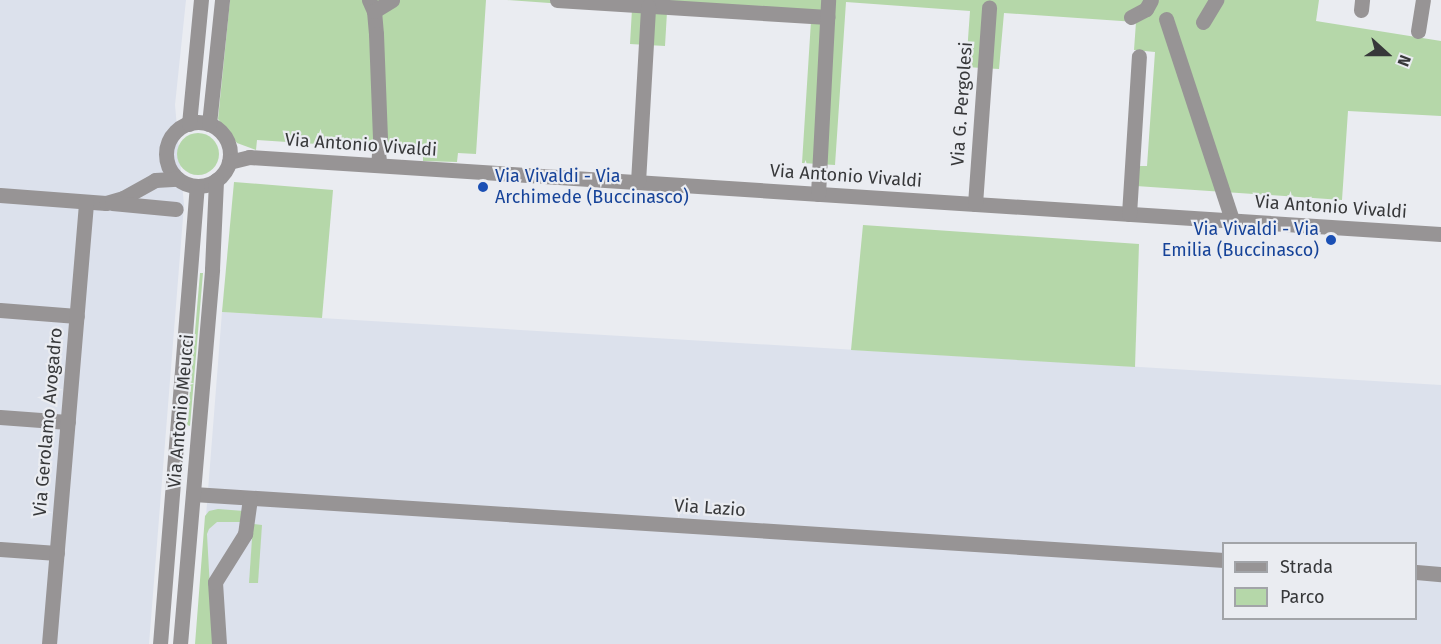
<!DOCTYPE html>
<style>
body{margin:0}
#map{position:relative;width:1441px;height:644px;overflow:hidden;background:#eaecf1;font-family:"Fira Sans",sans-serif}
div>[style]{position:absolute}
.built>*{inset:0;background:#dce1ec}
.green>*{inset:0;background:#b5d7a9}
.round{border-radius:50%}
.minor>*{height:15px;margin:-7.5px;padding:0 7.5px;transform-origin:7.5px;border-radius:7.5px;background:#979495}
.minor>.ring{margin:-7.5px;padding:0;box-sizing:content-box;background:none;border:15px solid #979495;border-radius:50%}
.dots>*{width:16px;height:16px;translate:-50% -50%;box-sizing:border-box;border:3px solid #eaecf1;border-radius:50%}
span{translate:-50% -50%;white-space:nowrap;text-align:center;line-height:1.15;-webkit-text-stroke:4.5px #eaecf1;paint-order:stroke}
.street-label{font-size:18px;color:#37383a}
.transit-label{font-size:18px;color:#164399}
.left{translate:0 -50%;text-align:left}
.right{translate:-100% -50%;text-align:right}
.legend{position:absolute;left:1222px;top:542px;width:195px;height:78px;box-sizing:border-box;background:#eaecf1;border:2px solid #a2a4a8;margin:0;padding:8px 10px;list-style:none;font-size:18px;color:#37383a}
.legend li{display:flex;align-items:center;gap:12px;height:30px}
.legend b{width:30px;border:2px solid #a2a4a8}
.north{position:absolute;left:1357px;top:24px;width:60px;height:60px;-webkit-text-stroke:4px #eaecf1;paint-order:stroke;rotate:111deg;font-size:16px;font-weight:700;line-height:24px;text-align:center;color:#37383a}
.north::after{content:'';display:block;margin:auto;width:21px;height:27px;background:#37383a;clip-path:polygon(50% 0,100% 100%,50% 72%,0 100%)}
</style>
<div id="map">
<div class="built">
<i style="clip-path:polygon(0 0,186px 0,175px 105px,184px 205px,149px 644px,0 644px)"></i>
<i style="clip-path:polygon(evenodd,222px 312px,1441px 385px,1441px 644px,196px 644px,222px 312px,1224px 544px,1416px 544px,1416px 618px,1224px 618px,1224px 544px)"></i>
</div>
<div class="green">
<i style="clip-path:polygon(230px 0,486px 0,476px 154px,458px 153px,457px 162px,423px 161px,423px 151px,257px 140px,256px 150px,237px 143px,218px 119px)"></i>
<i style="clip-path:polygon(507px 0,1319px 0,1316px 21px,1441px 41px,1441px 116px,1348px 111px,1342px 200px,1136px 186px,1138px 166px,1147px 166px,1155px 52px,1134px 50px,1136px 22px,1004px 13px,999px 69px,966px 67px,970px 11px,846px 2px,835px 165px,802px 163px,811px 21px,667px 12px,665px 46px,630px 44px,632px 9px)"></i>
<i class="round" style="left:177px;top:133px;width:42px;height:42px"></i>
<i style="clip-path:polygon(234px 182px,333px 190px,322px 318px,222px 312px)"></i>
<i style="clip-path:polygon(863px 225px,1139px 244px,1135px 367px,851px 350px)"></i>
<i style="clip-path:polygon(200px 273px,203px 273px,190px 426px,187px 425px)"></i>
<i style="clip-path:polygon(218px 509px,244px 511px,243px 522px,217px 522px,209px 529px,207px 534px,213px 644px,195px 644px,205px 516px,209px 511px)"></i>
<i style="clip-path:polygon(253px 524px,262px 525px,258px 583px,249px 583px)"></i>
</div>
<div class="minor">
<i style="left:369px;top:0;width:12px;rotate:66deg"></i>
<i style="left:374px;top:11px;width:23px;rotate:85deg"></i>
<i style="left:376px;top:34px;width:105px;rotate:87.8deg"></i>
<i style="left:380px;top:139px;width:26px;rotate:94deg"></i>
<i style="left:557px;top:0;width:271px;rotate:3.6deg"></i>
<i style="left:1361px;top:10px;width:10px;rotate:-84deg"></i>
<i style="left:374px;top:11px;width:21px;rotate:-31deg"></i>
<i style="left:1131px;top:17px;width:17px;rotate:-28deg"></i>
<i style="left:1146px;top:9px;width:10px;rotate:-61deg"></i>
<i style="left:1166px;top:19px;width:212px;rotate:71.8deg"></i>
<i style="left:1203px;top:22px;width:26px;rotate:-59deg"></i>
<i style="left:1418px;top:31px;width:31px;rotate:-81deg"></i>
<i class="ring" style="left:166px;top:122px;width:49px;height:49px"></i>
<i style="left:189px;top:124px;width:125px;rotate:-84.5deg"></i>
<i style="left:209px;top:124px;width:125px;rotate:-84deg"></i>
<i style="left:229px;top:162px;width:21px;rotate:-14deg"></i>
<i style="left:249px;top:157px;width:1194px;rotate:3.7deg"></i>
<i style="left:638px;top:182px;width:176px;rotate:-86.7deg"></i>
<i style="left:818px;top:194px;width:194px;rotate:-87deg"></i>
<i style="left:0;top:195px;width:106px;rotate:4.3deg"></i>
<i style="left:106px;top:203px;width:18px;rotate:-16deg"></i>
<i style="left:123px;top:198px;width:37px;rotate:-29deg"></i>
<i style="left:155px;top:180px;width:22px;rotate:-3deg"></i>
<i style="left:112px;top:203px;width:64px;rotate:5.4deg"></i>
<i style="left:975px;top:204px;width:197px;rotate:-85.9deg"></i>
<i style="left:1129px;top:214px;width:158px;rotate:-86.4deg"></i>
<i style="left:0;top:310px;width:77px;rotate:4.5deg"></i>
<i style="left:0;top:417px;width:68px;rotate:4.2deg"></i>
<i style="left:193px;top:494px;width:1033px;rotate:3.66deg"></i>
<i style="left:0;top:549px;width:57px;rotate:4deg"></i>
<i style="left:1416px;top:572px;width:25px;rotate:5deg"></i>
<i style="left:49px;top:644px;width:443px;rotate:-85.2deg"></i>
<i style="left:160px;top:644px;width:459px;rotate:-85.4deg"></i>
<i style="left:180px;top:644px;width:376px;rotate:-85.1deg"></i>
<i style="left:212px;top:269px;width:89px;rotate:-87.4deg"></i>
<i style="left:219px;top:644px;width:62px;rotate:-93.7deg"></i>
<i style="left:215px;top:582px;width:57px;rotate:-58deg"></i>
<i style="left:245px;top:534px;width:36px;rotate:-82deg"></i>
</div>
<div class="dots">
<i style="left:483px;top:187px;background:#1a4fb4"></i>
<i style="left:1331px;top:240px;background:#1a4fb4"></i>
</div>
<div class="street-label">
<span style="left:962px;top:104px;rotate:-86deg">Via G. Pergolesi</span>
<span style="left:361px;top:145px;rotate:4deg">Via Antonio Vivaldi</span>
<span style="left:846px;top:176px;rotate:4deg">Via Antonio Vivaldi</span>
<span style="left:1331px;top:207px;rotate:4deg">Via Antonio Vivaldi</span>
<span style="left:181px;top:411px;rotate:-85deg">Via Antonio Meucci</span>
<span style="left:48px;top:422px;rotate:-85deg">Via Gerolamo Avogadro</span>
<span style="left:710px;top:508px;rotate:4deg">Via Lazio</span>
</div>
<div class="transit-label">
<span class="left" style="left:495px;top:187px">Via Vivaldi - Via<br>Archimede (Buccinasco)</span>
<span class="right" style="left:1319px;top:240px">Via Vivaldi - Via<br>Emilia (Buccinasco)</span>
</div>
<ul class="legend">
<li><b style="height:8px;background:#979495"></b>Strada</li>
<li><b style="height:16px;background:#b5d7a9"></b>Parco</li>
</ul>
<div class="north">N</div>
</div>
